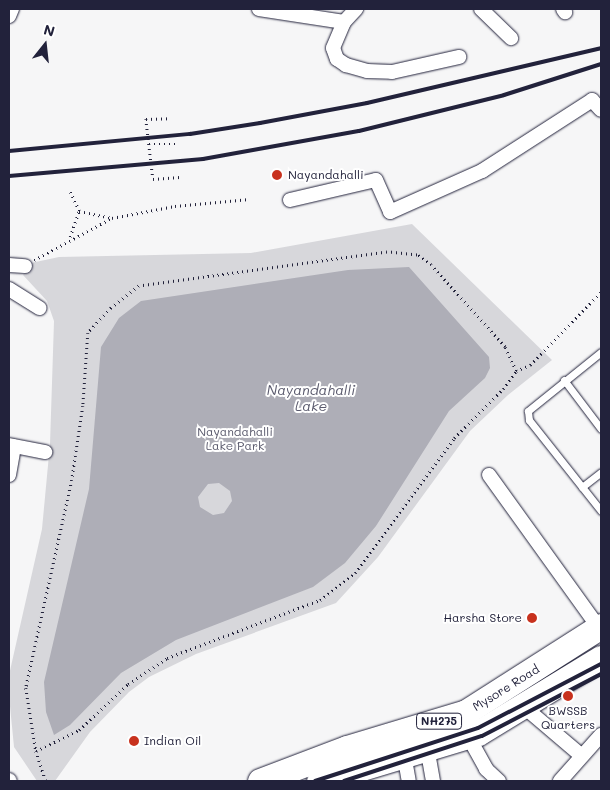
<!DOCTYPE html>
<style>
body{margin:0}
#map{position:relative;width:610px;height:790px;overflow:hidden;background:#f6f6f7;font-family:Mali,sans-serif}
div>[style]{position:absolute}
.green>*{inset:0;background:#d7d7db}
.water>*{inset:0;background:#aeaeb7}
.path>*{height:2.5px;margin-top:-1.25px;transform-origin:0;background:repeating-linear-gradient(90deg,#22223b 0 1px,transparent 0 5px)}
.roads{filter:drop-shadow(0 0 1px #22223b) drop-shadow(0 0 1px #22223b)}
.lane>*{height:7px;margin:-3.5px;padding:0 3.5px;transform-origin:3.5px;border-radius:3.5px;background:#fff}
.street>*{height:14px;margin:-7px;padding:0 7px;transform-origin:7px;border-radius:7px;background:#fff}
.highway>*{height:25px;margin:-12.5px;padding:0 12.5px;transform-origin:12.5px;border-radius:12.5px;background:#fff}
.rail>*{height:4px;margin:-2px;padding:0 2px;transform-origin:2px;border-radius:2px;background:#22223b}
.path-bridge>*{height:2.5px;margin-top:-1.25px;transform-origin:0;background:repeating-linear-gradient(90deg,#22223b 0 1px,transparent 0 5px)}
.dots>*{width:14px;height:14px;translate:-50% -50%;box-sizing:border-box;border:2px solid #fff;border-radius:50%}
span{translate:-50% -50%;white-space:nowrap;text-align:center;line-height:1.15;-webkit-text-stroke:4px #fff;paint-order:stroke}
.shield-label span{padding:1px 4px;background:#fff;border:1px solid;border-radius:4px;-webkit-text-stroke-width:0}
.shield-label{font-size:11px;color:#22223b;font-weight:700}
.poi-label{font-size:12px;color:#22223b}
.left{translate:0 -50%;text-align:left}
.right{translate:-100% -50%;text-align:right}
.park-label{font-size:12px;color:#58586b}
.street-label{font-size:12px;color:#22223b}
.water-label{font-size:14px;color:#5a5a6d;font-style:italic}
.frame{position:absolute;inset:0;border:10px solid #22223b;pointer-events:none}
.north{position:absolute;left:20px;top:20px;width:50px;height:50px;-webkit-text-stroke:4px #fff;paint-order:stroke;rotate:16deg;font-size:14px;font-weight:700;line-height:20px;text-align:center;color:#22223b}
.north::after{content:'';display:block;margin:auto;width:18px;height:22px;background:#22223b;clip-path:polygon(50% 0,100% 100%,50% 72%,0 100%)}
</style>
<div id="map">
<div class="green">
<i style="clip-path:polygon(412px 224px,552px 360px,508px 395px,470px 431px,378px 557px,336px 603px,196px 654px,149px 677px,129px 692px,90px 732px,55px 781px,37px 781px,14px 747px,9px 696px,9px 675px,42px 529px,50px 444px,54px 321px,47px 301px,23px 275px,31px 263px,59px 257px,251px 253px)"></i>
</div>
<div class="water">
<i style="clip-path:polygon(evenodd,409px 267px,489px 357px,490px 368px,485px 378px,449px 411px,376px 526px,345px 563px,313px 587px,176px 640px,121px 673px,70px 725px,54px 735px,46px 712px,44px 682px,89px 489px,101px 347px,119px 318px,141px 301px,348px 270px,409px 267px,219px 483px,230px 491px,232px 501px,224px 513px,213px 515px,200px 507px,198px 497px,208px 484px,219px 483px)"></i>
</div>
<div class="path">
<i style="left:146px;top:119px;width:25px;rotate:-2deg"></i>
<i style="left:149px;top:144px;width:30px"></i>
<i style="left:153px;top:179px;width:27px;rotate:-4deg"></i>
<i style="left:79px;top:211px;width:34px;rotate:12deg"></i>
<i style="left:70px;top:237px;width:28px;rotate:-71deg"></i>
<i style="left:79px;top:211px;width:21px;rotate:-115deg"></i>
<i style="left:34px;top:260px;width:89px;rotate:-28.3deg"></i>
<i style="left:112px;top:218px;width:64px;rotate:-10.8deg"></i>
<i style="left:175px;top:206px;width:75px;rotate:-5.3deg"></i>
<i style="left:516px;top:371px;width:15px;rotate:-23deg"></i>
<i style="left:530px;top:365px;width:102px;rotate:-45.8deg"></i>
<i style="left:36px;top:751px;width:48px;rotate:-26deg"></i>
<i style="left:79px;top:730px;width:67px;rotate:-43.2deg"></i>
<i style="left:128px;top:684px;width:47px;rotate:-33.7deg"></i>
<i style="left:167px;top:658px;width:164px;rotate:-20.8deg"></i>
<i style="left:320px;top:600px;width:44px;rotate:-37.6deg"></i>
<i style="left:355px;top:573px;width:167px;rotate:-53.7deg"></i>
<i style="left:454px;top:438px;width:69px;rotate:-45deg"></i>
<i style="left:503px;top:389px;width:22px;rotate:-54deg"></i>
<i style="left:516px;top:371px;width:26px;rotate:-115deg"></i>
<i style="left:505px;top:347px;width:110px;rotate:-132.1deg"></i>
<i style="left:431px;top:265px;width:17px;rotate:-144deg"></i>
<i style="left:417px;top:255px;width:30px;rotate:-174deg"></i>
<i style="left:387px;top:252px;width:250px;rotate:172.2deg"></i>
<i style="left:139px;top:286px;width:36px;rotate:142deg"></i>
<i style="left:111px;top:308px;width:34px;rotate:133deg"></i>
<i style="left:88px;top:333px;width:73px;rotate:93.9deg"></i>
<i style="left:83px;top:406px;width:75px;rotate:98.5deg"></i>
<i style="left:72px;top:480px;width:213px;rotate:102.5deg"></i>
<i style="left:26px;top:688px;width:64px;rotate:81deg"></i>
<i style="left:36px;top:751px;width:32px;rotate:72deg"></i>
</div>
<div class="roads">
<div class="lane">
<i style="left:601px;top:352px;width:94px;rotate:141.1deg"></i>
<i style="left:528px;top:411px;width:9px;rotate:84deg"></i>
<i style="left:529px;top:420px;width:116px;rotate:51.6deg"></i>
<i style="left:564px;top:380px;width:61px;rotate:52.9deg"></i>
<i style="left:582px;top:487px;width:24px;rotate:-38deg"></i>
</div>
<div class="street">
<i style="left:259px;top:9px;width:86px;rotate:8.7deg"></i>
<i style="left:344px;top:22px;width:18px;rotate:-47deg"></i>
<i style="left:481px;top:9px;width:42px;rotate:44deg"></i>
<i style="left:563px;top:9px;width:4px;rotate:56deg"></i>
<i style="left:9px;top:16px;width:8px;rotate:-67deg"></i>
<i style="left:344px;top:22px;width:28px;rotate:113deg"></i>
<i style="left:333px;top:48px;width:12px;rotate:70deg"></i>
<i style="left:337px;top:59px;width:11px;rotate:34deg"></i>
<i style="left:346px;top:65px;width:22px;rotate:16deg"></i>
<i style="left:367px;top:71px;width:25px;rotate:2deg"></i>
<i style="left:392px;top:72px;width:69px;rotate:-12.6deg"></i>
<i style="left:290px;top:200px;width:88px;rotate:-13.1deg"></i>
<i style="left:376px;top:180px;width:35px;rotate:66deg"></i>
<i style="left:390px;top:212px;width:101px;rotate:-24deg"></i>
<i style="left:482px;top:171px;width:131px;rotate:-32.8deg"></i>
<i style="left:592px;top:100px;width:13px;rotate:48deg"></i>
<i style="left:9px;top:265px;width:16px;rotate:4deg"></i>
<i style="left:9px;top:289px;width:36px;rotate:32deg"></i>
<i style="left:9px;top:445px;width:37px;rotate:11deg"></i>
<i style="left:9px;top:475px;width:29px;rotate:-80deg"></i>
<i style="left:489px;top:475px;width:188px;rotate:54.3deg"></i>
<i style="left:523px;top:706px;width:77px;rotate:40.3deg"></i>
<i style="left:468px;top:736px;width:38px;rotate:61deg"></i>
<i style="left:486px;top:769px;width:18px;rotate:43deg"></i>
<i style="left:427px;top:747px;width:35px;rotate:80deg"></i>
<i style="left:404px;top:754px;width:27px;rotate:80deg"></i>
<i style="left:9px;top:780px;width:1px;rotate:45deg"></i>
<i style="left:560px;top:781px;width:62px;rotate:-48.3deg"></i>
</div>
<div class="highway">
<i style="left:260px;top:781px;width:93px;rotate:-20.8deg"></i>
<i style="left:347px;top:748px;width:124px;rotate:-16.8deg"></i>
<i style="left:466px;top:712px;width:160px;rotate:-32.5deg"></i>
<i style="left:319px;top:781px;width:166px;rotate:-16.8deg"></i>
<i style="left:478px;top:733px;width:144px;rotate:-31.4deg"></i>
</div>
</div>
<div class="rail">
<i style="left:9px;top:151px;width:182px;rotate:-5.4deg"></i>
<i style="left:190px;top:134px;width:71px;rotate:-8.9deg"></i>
<i style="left:260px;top:123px;width:109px;rotate:-10.6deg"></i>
<i style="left:367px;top:103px;width:240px;rotate:-13.2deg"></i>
<i style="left:9px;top:176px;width:195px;rotate:-5deg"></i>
<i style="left:203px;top:159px;width:158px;rotate:-10.2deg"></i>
<i style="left:359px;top:131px;width:149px;rotate:-13.9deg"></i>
<i style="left:504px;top:95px;width:102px;rotate:-17.7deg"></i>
<i style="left:315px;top:781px;width:171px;rotate:-18deg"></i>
<i style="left:478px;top:728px;width:139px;rotate:-27.5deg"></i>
<i style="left:344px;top:781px;width:145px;rotate:-18.1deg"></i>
<i style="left:482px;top:736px;width:134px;rotate:-27.5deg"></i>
</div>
<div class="path-bridge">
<i style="left:146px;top:119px;width:60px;rotate:83.3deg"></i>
</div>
<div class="dots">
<i style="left:277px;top:175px;background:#c8321e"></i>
<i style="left:532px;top:618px;background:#c8321e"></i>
<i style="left:568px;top:696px;background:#c8321e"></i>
<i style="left:134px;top:741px;background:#c8321e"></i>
</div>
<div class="shield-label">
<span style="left:439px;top:721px">NH275</span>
</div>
<div class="poi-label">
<span class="left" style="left:288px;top:175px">Nayandahalli</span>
<span class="right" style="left:522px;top:618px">Harsha Store</span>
<span style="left:568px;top:718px">BWSSB<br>Quarters</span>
<span class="left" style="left:144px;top:741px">Indian Oil</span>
</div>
<div class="park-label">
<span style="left:235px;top:439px">Nayandahalli<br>Lake Park</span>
</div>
<div class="street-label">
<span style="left:506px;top:688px;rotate:-32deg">Mysore Road</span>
</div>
<div class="water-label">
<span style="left:311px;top:398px">Nayandahalli<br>Lake</span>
</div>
<div class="frame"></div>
<div class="north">N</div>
</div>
